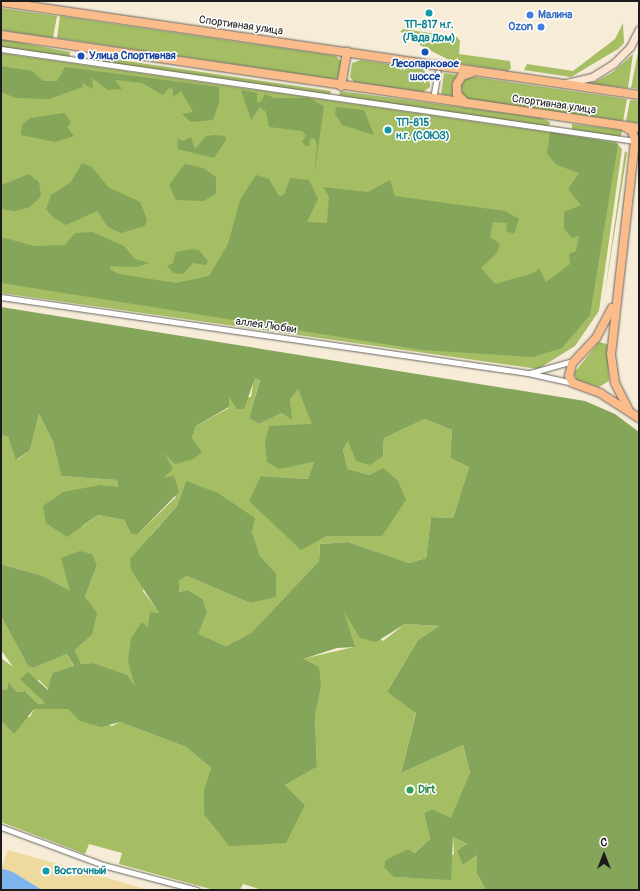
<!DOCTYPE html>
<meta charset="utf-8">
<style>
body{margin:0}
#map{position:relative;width:640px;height:891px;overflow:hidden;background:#f6ecd8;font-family:Pangolin,sans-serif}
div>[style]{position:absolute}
.green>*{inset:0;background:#a5be64}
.forest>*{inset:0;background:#84a55a}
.sand>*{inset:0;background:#eeda9e}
.water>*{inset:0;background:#7db4ec}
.roads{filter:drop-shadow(0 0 1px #68655e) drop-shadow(0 0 1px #68655e)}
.minor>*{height:5px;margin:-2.5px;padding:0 2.5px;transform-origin:2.5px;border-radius:2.5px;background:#fff}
.secondary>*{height:7px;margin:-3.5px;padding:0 3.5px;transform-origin:3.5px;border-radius:3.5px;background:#fde4d1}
.primary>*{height:8px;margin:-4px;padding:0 4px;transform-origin:4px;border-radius:4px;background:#fabc8b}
.dots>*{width:11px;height:11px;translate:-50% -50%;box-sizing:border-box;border:2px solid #fff;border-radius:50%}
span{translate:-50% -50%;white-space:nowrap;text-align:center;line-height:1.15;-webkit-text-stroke:3px #fff;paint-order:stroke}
.shop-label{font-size:11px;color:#366cbe;font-weight:700}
.left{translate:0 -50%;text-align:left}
.right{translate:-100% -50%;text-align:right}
.street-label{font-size:11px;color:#1c1c1c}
.culture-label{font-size:11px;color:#0d838f;font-weight:700}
.transit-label{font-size:11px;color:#164399;font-weight:700}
.leisure-label{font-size:11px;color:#27864d;font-weight:700}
.frame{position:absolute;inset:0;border:2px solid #1c1c1c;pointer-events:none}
.north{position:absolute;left:584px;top:835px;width:40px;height:40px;-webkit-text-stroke:3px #fff;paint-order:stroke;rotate:0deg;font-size:11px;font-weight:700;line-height:16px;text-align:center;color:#1c1c1c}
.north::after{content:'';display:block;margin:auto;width:14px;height:18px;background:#1c1c1c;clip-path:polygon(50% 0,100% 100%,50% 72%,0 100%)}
</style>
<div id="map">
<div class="green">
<i style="clip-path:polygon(1px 8px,57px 16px,53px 38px,1px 30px)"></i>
<i style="clip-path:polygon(60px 16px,336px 56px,342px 62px,339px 77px,334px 79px,57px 38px)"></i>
<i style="clip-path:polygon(623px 23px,624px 43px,618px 49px,571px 77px,524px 70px,527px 64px,573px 71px,615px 39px)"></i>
<i style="clip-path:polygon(403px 29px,457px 37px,460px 41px,459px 54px,510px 61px,511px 68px,508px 71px,455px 63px,412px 41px,413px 35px,400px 32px)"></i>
<i style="clip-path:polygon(1px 39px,70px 52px,69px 58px,1px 48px)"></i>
<i style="clip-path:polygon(639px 47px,639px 89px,631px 88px)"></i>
<i style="clip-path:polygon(1px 53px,616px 142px,622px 149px,599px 311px,575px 346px,538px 369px,1px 293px)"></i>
<i style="clip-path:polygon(633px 54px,628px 88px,591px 84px,613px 72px)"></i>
<i style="clip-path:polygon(93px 56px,331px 91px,330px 95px,93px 61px)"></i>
<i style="clip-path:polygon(361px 60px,422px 69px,430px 76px,430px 87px,423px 92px,354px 82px,350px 77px,352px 63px)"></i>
<i style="clip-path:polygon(444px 73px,457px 75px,452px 84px,453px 96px,441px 94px)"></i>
<i style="clip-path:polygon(476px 77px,627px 99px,623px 121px,470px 100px,463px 95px,461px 86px,466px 78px)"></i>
<i style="clip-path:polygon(340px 91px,541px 118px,550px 122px,549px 127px,339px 97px)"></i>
<i style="clip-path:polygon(630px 100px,639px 101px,639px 123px,626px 121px)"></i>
<i style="clip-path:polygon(572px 124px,622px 130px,621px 137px,572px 130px)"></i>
<i style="clip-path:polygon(625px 151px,627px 153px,604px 299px)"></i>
<i style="clip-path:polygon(599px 342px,607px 344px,609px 381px,599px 387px,577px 380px,574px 373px)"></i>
<i style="clip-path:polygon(254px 378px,260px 379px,249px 418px,259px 424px,282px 413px,298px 388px,313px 424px,279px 468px,314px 462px,308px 479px,261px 476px,301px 549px,327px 536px,382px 536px,370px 475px,348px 469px,343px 450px,348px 441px,383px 456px,384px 438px,425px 419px,452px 430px,450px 458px,469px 467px,453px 518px,431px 517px,426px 558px,409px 563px,348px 542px,320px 544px,319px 561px,251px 633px,226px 646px,197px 634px,207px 612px,203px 599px,188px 590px,179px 592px,179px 581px,187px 576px,250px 603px,276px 573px,260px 556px,252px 531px,186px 481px,177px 506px,150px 536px,143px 591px,160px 614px,148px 627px,142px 622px,136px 687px,126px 675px,94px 663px,81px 664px,75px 650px,92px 635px,85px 597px,97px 565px,62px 558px,71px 592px,43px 576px,1px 564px,1px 435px,8px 437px,17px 460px,30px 450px,39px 414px,53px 442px,61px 476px,117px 480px,118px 488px,100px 485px,82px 527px,98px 515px,124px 520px,131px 534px,138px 534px,176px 497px,162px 478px,163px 451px,192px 438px,196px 426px,229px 408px,229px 396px,251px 397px)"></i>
<i style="clip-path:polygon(343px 610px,383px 641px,405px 624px,439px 626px,418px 640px,387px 692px,416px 712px,401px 773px,463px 745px,470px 772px,451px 819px,432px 809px,424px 813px,430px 839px,415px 853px,408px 849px,399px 854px,394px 877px,419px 878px,454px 854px,453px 837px,467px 844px,463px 865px,477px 855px,477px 874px,486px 890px,262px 890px,243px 884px,240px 890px,214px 890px,119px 864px,122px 853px,89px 844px,85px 854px,1px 822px,1px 720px,30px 717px,34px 709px,68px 709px,112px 726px,120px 722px,186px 747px,211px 768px,210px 773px,305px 805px,285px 785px,317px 767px,315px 717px,321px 687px,302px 659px,354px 647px)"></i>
<i style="clip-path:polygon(1px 616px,28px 666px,33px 668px,67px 654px,74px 667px,52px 673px,49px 690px,39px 680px,21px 679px,45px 703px,38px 704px,25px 691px,17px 692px,8px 683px,7px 690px,1px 690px,1px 658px,13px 667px,1px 650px)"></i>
</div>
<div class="forest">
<i style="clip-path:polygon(1px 66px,32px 71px,43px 81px,57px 81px,65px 67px,219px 87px,219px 103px,213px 120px,191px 122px,182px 114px,193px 112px,181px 91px,173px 97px,173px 89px,169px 88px,163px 95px,142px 83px,115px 80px,122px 89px,108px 90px,92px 78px,93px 89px,82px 83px,83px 87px,49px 99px,16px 98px,1px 92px)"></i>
<i style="clip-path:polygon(241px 90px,257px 93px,257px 102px,261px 102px,265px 94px,274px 98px,309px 98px,324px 106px,314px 177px,317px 145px,314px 138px,310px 139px,309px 146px,306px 146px,302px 142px,306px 135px,302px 131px,269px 127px,266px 112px,260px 107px,251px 120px)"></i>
<i style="clip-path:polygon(336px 107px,364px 110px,374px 135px,342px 125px,335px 114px)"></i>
<i style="clip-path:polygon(64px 113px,71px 122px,67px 127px,74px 136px,55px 142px,21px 135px,22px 125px,30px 118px)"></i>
<i style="clip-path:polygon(550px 132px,618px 144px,590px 315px,562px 348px,533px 357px,422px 350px,1px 283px,1px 237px,34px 246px,65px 245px,75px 233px,92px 232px,124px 246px,135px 259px,149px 263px,136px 267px,110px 266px,111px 270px,119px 274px,176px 283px,209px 276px,228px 244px,240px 200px,256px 175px,269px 179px,279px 196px,284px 195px,290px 178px,309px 180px,318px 199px,307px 222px,327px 223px,329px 197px,323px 187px,368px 192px,390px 180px,395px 196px,505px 211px,519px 219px,514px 234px,506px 231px,507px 223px,493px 222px,490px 237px,500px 244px,497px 253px,481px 268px,495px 284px,534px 273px,539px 268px,546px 282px,570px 264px,569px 254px,576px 251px,579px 236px,572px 238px,564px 229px,564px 212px,581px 205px,568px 189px,579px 173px,557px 165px,547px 154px)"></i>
<i style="clip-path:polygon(214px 135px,225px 136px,226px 140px,214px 158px,178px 149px,177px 138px,183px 141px,191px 137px,195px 149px,206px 136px)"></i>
<i style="clip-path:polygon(82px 163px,92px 167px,108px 187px,140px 202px,147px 219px,145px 226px,121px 233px,108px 227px,97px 211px,66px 225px,54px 218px,46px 209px,51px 195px,71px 182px)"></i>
<i style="clip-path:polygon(185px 164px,203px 168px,216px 177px,216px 193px,204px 201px,176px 200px,169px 185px)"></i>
<i style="clip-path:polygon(29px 174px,39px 182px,41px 196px,30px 207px,15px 211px,1px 209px,2px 185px)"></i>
<i style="clip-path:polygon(192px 249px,199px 250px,208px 261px,206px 265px,193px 263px,183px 274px,173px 273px,167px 266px,173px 263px,176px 252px)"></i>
<i style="clip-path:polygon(1px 307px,585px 401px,615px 414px,639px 432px,639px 890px,486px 890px,477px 874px,477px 855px,463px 865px,457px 851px,467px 844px,453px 837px,451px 880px,394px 877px,384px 867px,386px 860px,408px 849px,415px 853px,430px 839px,424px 813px,432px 809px,451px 818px,470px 772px,463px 745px,401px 773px,416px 713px,387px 692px,418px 640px,439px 626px,405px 624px,376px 642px,360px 638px,344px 612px,355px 647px,337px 648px,303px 659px,319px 667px,321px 687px,315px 717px,317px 767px,285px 785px,305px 805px,286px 843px,229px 846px,204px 814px,204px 791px,211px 768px,186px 747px,120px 722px,101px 727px,80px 721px,68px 709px,34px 709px,14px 734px,1px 720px,1px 690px,7px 690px,8px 682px,17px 692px,25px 691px,38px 704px,45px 703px,20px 679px,28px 672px,48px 690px,52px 673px,74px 666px,67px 654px,33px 668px,28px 666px,1px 616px,1px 564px,43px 576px,70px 591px,61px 558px,80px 551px,92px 554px,97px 565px,85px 597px,97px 613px,92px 635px,75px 650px,81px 664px,94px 663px,127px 675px,135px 686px,128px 662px,131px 638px,142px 622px,148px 627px,150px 612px,159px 613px,131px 570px,130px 559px,177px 506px,186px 481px,218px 493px,255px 518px,252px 531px,260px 556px,276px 573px,276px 597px,250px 603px,187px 576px,179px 581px,179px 592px,188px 590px,203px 599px,207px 612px,198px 634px,226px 646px,251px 633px,319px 561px,320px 544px,348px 542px,409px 563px,426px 558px,431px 517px,453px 518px,469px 467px,450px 458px,452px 430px,425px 419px,384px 438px,383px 456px,370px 465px,356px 461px,348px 441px,343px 450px,348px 469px,370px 475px,383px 468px,398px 481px,406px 500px,382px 536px,327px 536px,301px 550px,249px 501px,261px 476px,308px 479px,314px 462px,279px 469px,267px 462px,265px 442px,269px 426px,312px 424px,298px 389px,290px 400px,292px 420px,282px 413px,259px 424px,249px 418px,260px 380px,255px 378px,244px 409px,237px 409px,229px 397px,229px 407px,196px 426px,192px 438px,202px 452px,193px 459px,175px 464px,164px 453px,173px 469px,163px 478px,174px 476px,179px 492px,138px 534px,131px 534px,124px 520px,98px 515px,67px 537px,46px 523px,43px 506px,63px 492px,100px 485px,118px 487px,117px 480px,61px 476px,53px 442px,39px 414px,30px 450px,16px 460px,8px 437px,1px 435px)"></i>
</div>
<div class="sand">
<i style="clip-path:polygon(8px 850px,149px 890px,42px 890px,13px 872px,1px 870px)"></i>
</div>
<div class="water">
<i style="clip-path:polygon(4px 869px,13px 872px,42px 890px,1px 890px,1px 870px)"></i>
</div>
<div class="roads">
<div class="minor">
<i style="left:1px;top:49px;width:641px;rotate:8.26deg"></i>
<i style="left:433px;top:99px;width:27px;rotate:-80deg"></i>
<i style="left:1px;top:297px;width:532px;rotate:8.21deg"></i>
<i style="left:528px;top:373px;width:46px;rotate:12.5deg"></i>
<i style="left:530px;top:373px;width:45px;rotate:-15.6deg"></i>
<i style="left:1px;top:827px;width:109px;rotate:20.4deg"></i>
<i style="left:103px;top:865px;width:97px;rotate:14.9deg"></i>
</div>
<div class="secondary">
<i style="left:566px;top:83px;width:27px;rotate:-13deg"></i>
<i style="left:592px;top:77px;width:26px;rotate:-32deg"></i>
<i style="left:614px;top:63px;width:23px;rotate:-45deg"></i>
<i style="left:630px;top:47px;width:20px;rotate:-63deg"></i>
</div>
<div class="primary">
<i style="left:1px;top:2px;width:645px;rotate:8.29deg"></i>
<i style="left:1px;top:35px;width:645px;rotate:8.29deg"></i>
<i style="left:341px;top:86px;width:35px;rotate:-80deg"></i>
<i style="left:466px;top:103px;width:13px;rotate:-135deg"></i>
<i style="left:457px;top:94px;width:10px;rotate:-90deg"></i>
<i style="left:457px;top:84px;width:9px;rotate:-58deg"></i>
<i style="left:462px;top:76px;width:12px;rotate:-20deg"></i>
<i style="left:625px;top:127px;width:8px;rotate:30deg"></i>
<i style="left:632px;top:131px;width:10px;rotate:73deg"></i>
<i style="left:635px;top:141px;width:214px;rotate:96.4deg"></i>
<i style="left:611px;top:354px;width:29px;rotate:82deg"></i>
<i style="left:615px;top:383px;width:30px;rotate:63deg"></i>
<i style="left:612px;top:308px;width:34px;rotate:118deg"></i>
<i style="left:596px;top:338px;width:35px;rotate:133deg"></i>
<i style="left:572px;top:364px;width:12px;rotate:104deg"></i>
<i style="left:569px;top:376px;width:8px;rotate:60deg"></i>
<i style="left:573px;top:383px;width:29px;rotate:20deg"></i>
<i style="left:600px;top:393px;width:46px;rotate:32.7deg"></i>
</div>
</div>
<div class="dots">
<i style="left:429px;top:13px;background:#0f9aa8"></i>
<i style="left:530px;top:15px;background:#3f7fe0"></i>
<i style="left:541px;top:27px;background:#3f7fe0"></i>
<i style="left:425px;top:52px;background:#1a4fb4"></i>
<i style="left:81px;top:56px;background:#1a4fb4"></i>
<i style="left:388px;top:130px;background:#0f9aa8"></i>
<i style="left:410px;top:790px;background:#2e9e5b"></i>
<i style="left:46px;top:871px;background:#0f9aa8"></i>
</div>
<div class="shop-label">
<span class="left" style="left:538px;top:15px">Малина</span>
<span class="right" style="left:533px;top:27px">Ozon</span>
</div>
<div class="street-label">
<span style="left:241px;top:26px;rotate:8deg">Спортивная улица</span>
<span style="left:554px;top:105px;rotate:8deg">Спортивная улица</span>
<span style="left:266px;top:326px;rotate:8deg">аллея Любви</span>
</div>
<div class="culture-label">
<span style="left:429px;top:32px">ТП-817 н.г.<br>(Лада Дом)</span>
<span class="left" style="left:396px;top:130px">ТП-815<br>н.г. (СОЮЗ)</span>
<span class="left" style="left:54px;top:871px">Восточный</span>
</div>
<div class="transit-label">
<span class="left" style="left:89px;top:56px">Улица Спортивная</span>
<span style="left:425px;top:71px">Лесопарковое<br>шоссе</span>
</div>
<div class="leisure-label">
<span class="left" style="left:418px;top:790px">Dirt</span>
</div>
<div class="frame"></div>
<div class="north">С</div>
</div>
